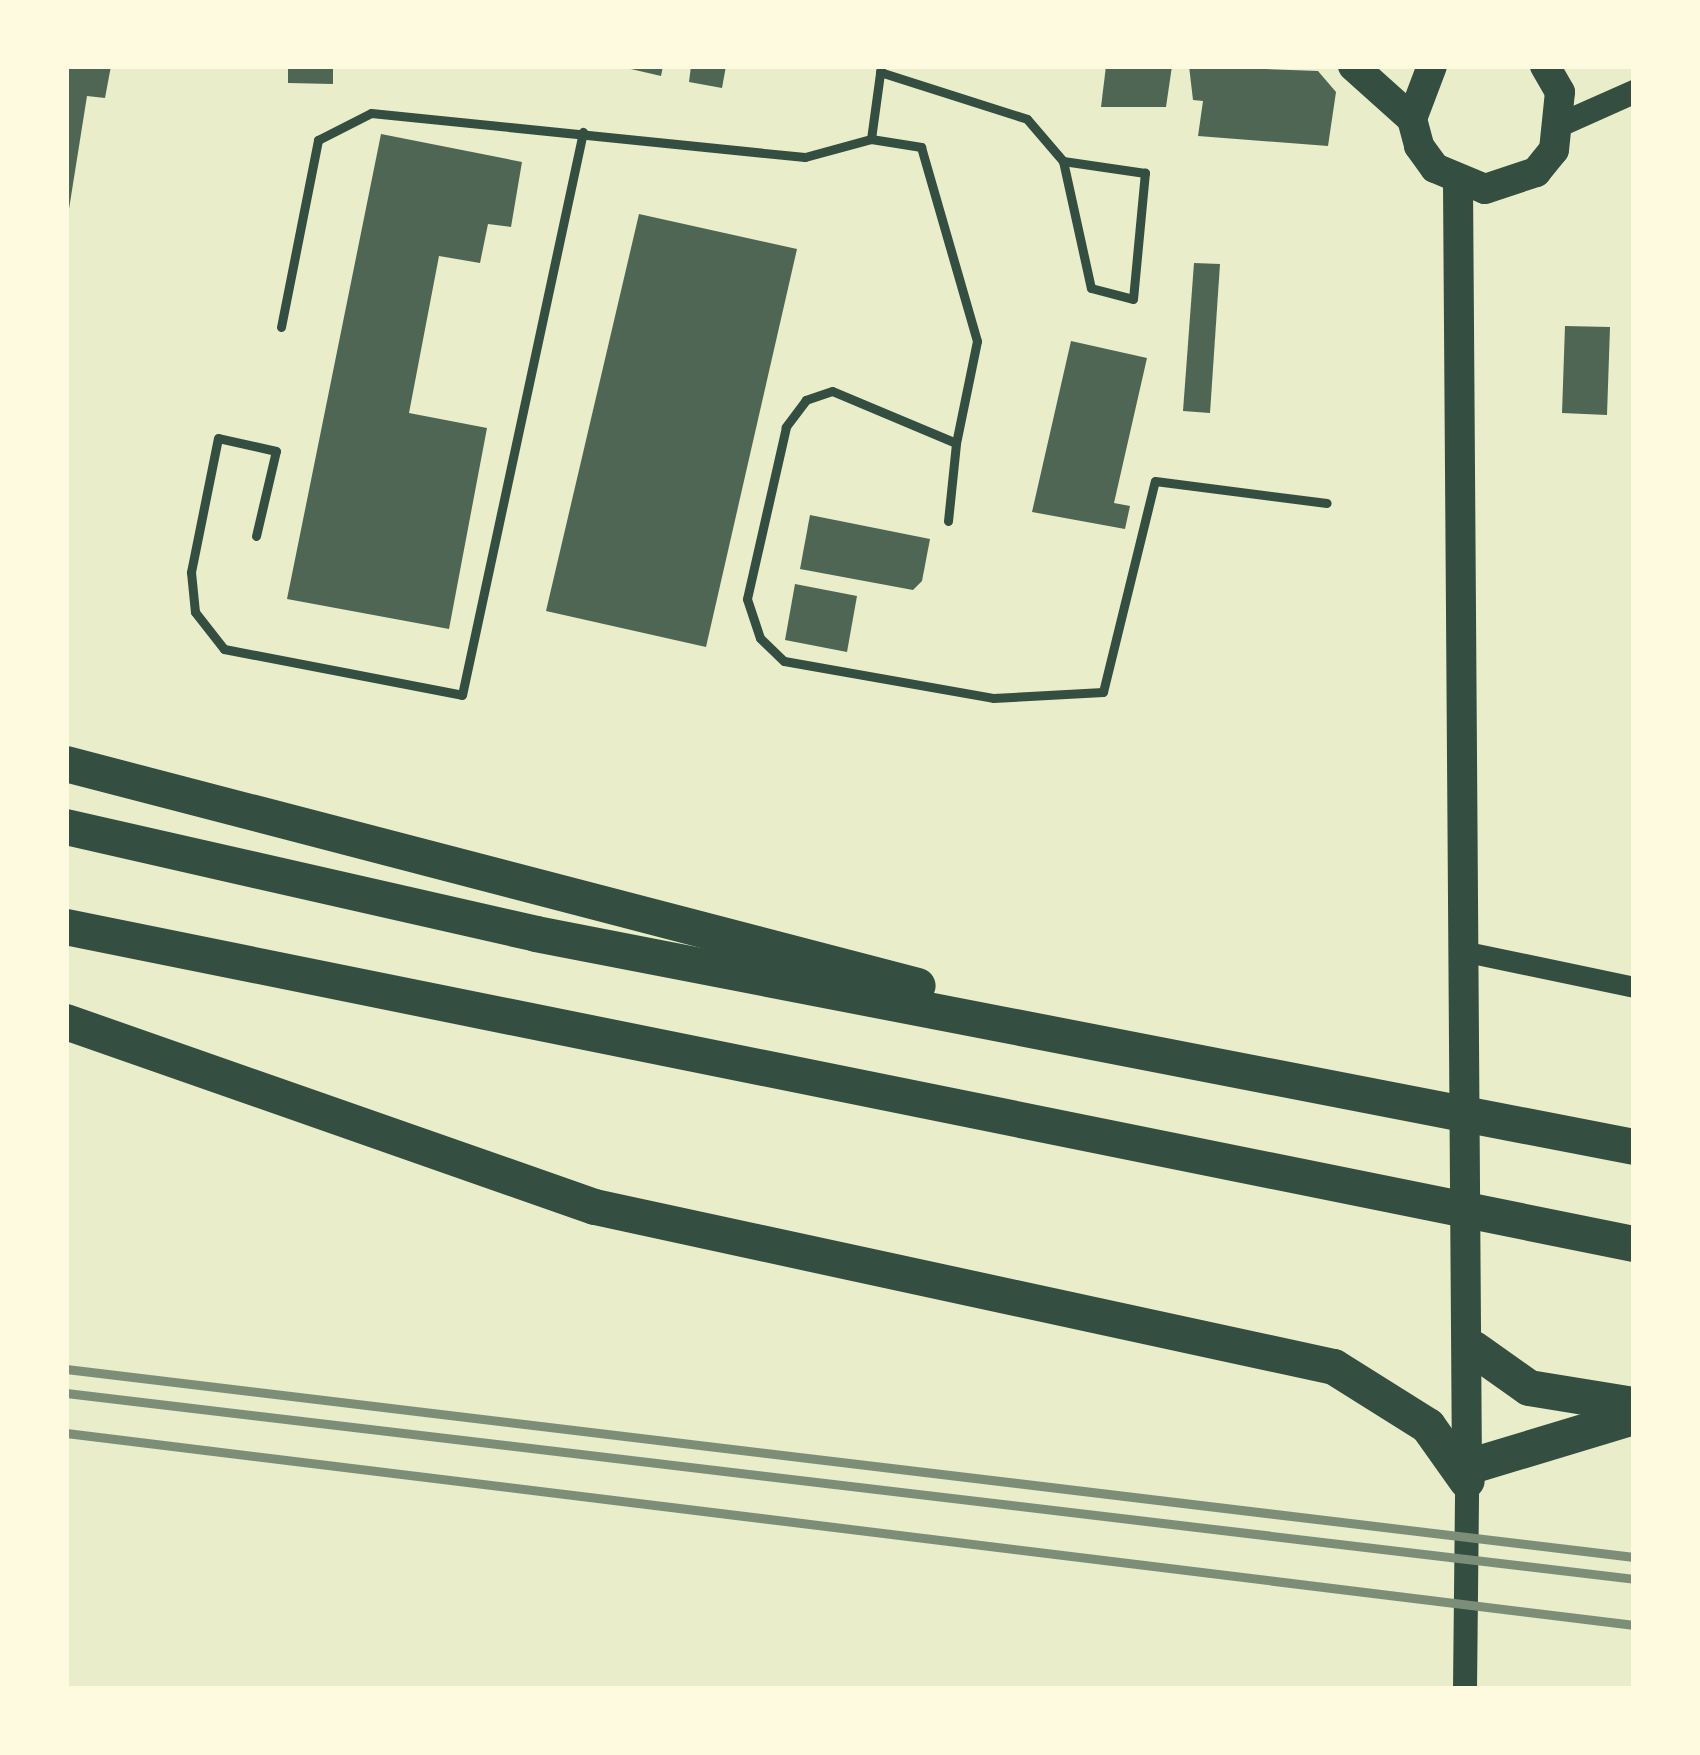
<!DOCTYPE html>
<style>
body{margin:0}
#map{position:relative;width:1700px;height:1755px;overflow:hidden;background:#e9edc9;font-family:"Noto Sans",sans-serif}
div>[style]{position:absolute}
.building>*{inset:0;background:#4f6655}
.service>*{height:9px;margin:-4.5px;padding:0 4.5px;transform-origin:4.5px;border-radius:4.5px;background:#344e41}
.tertiary>*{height:21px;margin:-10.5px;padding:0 10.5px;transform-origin:10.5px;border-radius:10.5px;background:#344e41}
.secondary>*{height:24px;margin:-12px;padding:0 12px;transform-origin:12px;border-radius:12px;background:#344e41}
.primary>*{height:30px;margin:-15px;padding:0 15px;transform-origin:15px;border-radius:15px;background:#344e41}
.motorway>*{height:36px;margin:-18px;padding:0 18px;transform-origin:18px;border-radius:18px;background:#344e41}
.rail>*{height:9px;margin:-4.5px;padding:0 4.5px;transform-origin:4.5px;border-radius:4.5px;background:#7c8e77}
span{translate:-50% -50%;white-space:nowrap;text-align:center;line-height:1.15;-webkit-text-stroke:9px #fefae0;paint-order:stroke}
.frame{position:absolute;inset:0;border:69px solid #fefae0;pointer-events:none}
</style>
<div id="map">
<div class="building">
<i style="clip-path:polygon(66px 66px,111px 66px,105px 98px,87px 96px,69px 209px)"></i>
<i style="clip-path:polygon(288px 66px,333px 66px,333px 84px,288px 83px)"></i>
<i style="clip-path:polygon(618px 66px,663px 66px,661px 76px)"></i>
<i style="clip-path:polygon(691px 66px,726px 66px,722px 88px,689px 82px)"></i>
<i style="clip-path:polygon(1106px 66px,1172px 66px,1166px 107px,1101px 107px)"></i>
<i style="clip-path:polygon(1189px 66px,1318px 71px,1336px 92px,1328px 146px,1198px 136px,1203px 101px,1193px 100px)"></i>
<i style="clip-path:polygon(381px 134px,522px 162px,511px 227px,488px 224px,480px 263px,439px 256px,409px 413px,487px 428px,449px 629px,287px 599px)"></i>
<i style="clip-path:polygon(639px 214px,797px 249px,706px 647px,546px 611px)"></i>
<i style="clip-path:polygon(1194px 263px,1220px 264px,1210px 413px,1183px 411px)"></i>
<i style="clip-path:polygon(1565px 326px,1610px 327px,1607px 415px,1562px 413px)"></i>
<i style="clip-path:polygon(1071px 341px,1147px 358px,1114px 503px,1130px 506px,1125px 529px,1032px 512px)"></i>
<i style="clip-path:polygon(810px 515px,930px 539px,922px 581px,913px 590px,800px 569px)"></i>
<i style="clip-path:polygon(795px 584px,857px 596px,847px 652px,785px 640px)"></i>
</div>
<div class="service">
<i style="left:880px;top:72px;width:154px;rotate:17.7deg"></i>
<i style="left:1027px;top:119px;width:55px;rotate:49.4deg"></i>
<i style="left:1063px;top:161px;width:130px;rotate:77.6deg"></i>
<i style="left:1091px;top:288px;width:43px;rotate:14.7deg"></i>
<i style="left:1133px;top:299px;width:127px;rotate:-84.6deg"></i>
<i style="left:1145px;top:173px;width:83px;rotate:-171.7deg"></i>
<i style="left:871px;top:139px;width:51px;rotate:9.1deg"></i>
<i style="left:921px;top:147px;width:202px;rotate:73.9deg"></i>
<i style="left:977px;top:341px;width:104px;rotate:101.6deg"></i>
<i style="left:956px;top:443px;width:134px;rotate:-157.2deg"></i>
<i style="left:832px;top:391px;width:28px;rotate:161deg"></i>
<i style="left:806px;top:400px;width:34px;rotate:127deg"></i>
<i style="left:786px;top:427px;width:176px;rotate:102.8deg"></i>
<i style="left:747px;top:599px;width:41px;rotate:71.6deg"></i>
<i style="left:760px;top:638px;width:33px;rotate:44deg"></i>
<i style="left:784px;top:661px;width:212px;rotate:10deg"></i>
<i style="left:993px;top:698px;width:110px;rotate:-3.1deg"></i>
<i style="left:1103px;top:692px;width:217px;rotate:-76.2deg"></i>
<i style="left:1155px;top:481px;width:173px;rotate:7.3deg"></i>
<i style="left:281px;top:327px;width:191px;rotate:-78.8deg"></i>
<i style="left:318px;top:140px;width:59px;rotate:-27deg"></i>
<i style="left:371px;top:113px;width:436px;rotate:5.8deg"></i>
<i style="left:805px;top:157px;width:68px;rotate:-15.3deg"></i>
<i style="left:871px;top:139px;width:74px;rotate:-82.2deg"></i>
<i style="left:948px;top:521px;width:78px;rotate:-84.1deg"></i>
<i style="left:256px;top:536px;width:87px;rotate:-76.8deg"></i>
<i style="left:276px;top:451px;width:59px;rotate:-167.4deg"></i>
<i style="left:218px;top:438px;width:137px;rotate:101.4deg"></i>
<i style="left:191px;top:572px;width:40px;rotate:84.3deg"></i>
<i style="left:195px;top:612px;width:47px;rotate:51.9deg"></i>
<i style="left:224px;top:649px;width:242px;rotate:10.9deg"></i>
<i style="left:462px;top:695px;width:576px;rotate:-77.87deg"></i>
</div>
<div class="tertiary">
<i style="left:1467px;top:952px;width:171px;rotate:11.8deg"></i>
</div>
<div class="secondary">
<i style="left:1562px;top:124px;width:79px;rotate:-24deg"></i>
<i style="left:1465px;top:1689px;width:208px;rotate:-89.4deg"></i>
</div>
<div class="primary">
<i style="left:1353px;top:66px;width:79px;rotate:41.9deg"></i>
<i style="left:1432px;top:66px;width:57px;rotate:110.7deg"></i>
<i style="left:1412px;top:119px;width:28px;rotate:75deg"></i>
<i style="left:1419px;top:146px;width:27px;rotate:54deg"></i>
<i style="left:1435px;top:168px;width:54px;rotate:22.8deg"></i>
<i style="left:1485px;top:189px;width:54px;rotate:-18.4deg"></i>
<i style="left:1536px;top:172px;width:28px;rotate:-51deg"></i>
<i style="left:1554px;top:150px;width:58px;rotate:-84.1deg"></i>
<i style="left:1560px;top:92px;width:30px;rotate:-120deg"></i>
<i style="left:1458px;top:183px;width:1298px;rotate:89.6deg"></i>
</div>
<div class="motorway">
<i style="left:66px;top:764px;width:880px;rotate:14.6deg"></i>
<i style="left:66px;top:827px;width:482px;rotate:12.8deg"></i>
<i style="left:536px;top:934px;width:1118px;rotate:10.98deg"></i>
<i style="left:66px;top:927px;width:1600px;rotate:11.43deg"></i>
<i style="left:66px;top:1022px;width:560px;rotate:19.28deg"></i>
<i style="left:595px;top:1207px;width:756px;rotate:12.22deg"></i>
<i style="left:1334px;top:1367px;width:111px;rotate:32.1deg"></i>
<i style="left:1428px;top:1426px;width:67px;rotate:54.7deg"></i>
<i style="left:1474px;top:1349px;width:67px;rotate:35.3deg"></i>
<i style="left:1529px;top:1388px;width:106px;rotate:9.2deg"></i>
<i style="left:1468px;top:1467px;width:173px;rotate:-16.8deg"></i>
</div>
<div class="rail">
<i style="left:66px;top:1369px;width:1579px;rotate:6.84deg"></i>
<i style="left:66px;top:1393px;width:1579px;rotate:6.76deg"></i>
<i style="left:66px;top:1433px;width:1580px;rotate:6.98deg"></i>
</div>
<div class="frame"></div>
</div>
